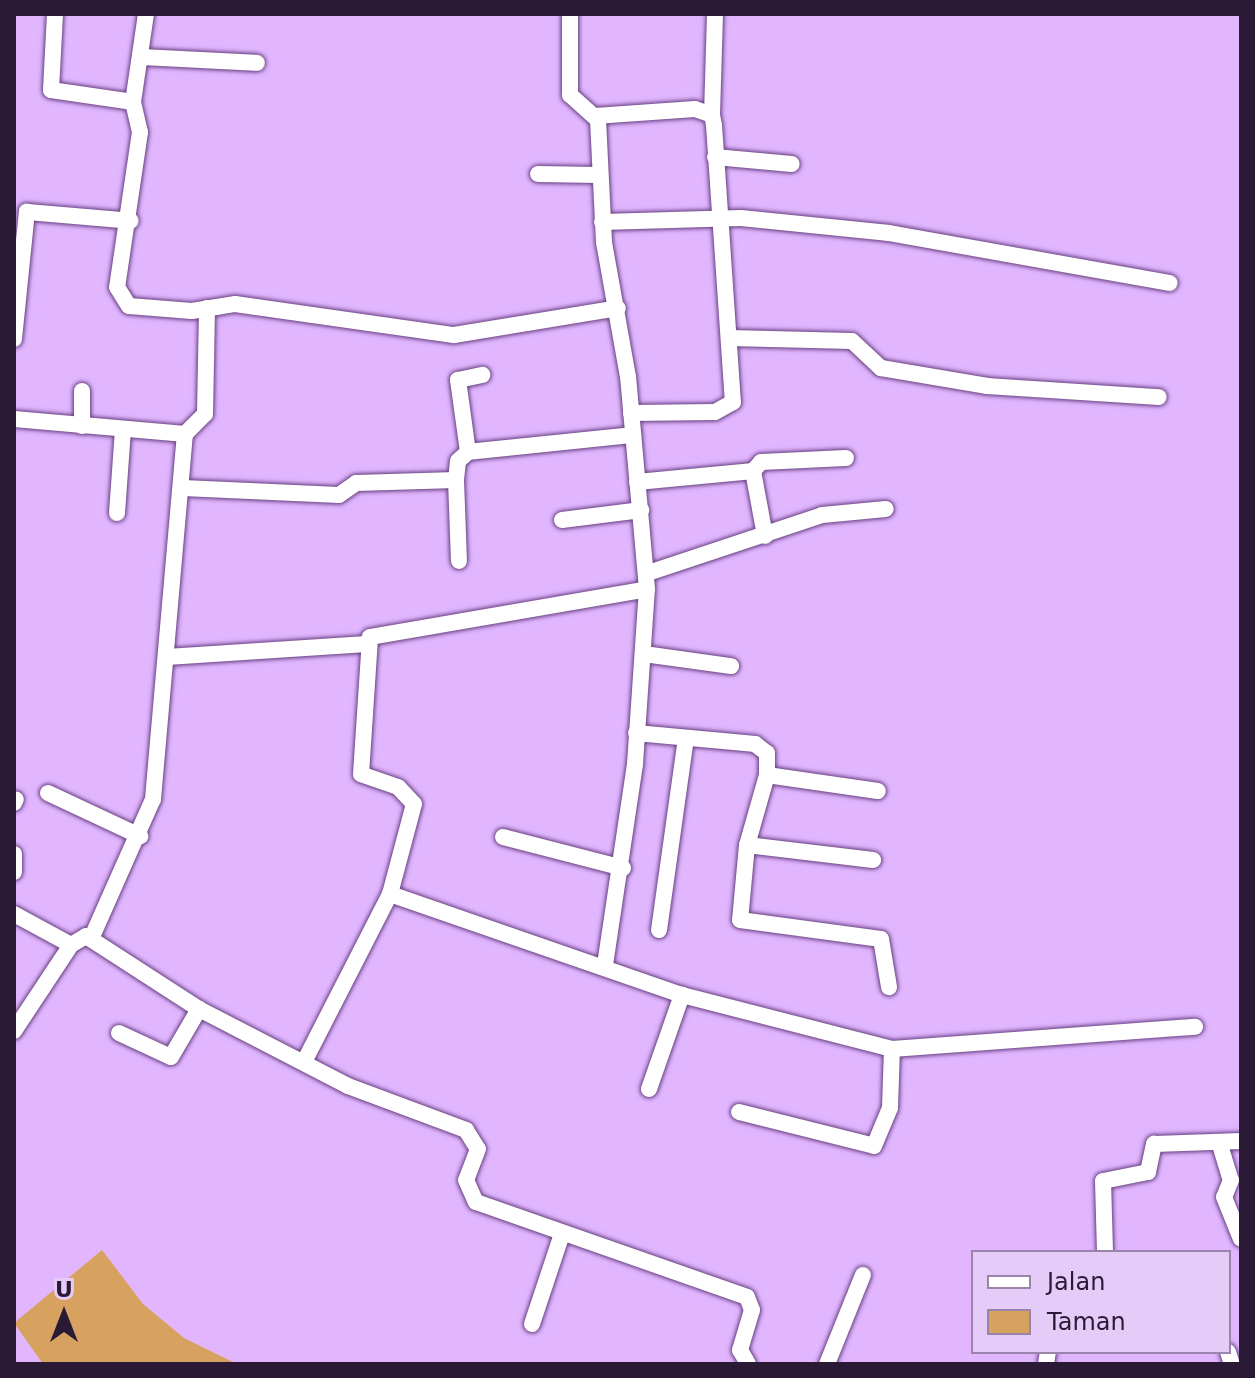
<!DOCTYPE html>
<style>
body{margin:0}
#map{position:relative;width:1255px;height:1378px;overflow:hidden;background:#e1b6ff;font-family:"DejaVu Sans",sans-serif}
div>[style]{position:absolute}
.green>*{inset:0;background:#d7a15f}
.roads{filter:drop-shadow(0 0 2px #684081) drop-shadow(0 0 2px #684081)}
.minor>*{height:16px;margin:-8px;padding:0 8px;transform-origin:8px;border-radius:8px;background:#fff}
span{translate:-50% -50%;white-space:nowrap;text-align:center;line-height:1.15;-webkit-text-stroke:6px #e5cbf8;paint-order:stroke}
.frame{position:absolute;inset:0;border:16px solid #2b1a36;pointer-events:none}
.legend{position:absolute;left:971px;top:1250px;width:260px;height:104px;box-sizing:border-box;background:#e5cbf8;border:2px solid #9b84aa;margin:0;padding:10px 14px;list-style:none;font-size:24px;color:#2b1a36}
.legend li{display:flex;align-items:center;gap:16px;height:40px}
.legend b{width:40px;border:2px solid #9b84aa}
.north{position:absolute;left:24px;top:1274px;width:80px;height:80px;-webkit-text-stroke:6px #e5cbf8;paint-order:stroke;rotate:0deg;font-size:22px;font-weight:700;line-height:32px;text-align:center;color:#2b1a36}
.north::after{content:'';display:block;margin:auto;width:28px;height:36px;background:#2b1a36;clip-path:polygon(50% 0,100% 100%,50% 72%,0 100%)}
</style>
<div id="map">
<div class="green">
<i style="clip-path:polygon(102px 1250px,143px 1304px,184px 1338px,237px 1364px,43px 1364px,14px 1323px)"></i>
</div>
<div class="roads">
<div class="minor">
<i style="left:55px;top:14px;width:76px;rotate:93deg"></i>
<i style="left:51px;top:90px;width:83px;rotate:8.3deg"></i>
<i style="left:146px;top:14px;width:89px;rotate:98.4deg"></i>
<i style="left:133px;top:102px;width:31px;rotate:77deg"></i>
<i style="left:140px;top:132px;width:157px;rotate:98.4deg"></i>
<i style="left:117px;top:287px;width:22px;rotate:58deg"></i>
<i style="left:129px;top:306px;width:63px;rotate:4.5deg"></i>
<i style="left:192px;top:311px;width:44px;rotate:-9.2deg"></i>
<i style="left:235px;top:304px;width:221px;rotate:8.1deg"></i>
<i style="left:454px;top:335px;width:166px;rotate:-9.3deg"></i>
<i style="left:140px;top:57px;width:117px;rotate:2.9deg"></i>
<i style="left:712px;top:115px;width:101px;rotate:-88.3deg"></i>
<i style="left:595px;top:116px;width:100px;rotate:-4deg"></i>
<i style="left:695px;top:109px;width:18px;rotate:19deg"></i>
<i style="left:712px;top:115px;width:10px;rotate:79deg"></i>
<i style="left:714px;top:125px;width:278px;rotate:86.1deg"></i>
<i style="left:733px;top:402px;width:21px;rotate:151deg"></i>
<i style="left:715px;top:412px;width:84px;rotate:179.3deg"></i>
<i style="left:715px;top:157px;width:77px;rotate:5.2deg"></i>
<i style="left:538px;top:174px;width:60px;rotate:1deg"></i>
<i style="left:602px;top:222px;width:139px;rotate:-1.6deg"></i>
<i style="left:741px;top:218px;width:149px;rotate:5.8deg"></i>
<i style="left:889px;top:233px;width:285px;rotate:10.1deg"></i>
<i style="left:729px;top:338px;width:123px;rotate:1.4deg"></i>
<i style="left:852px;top:341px;width:40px;rotate:43deg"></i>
<i style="left:881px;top:368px;width:108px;rotate:9.6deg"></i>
<i style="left:987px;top:386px;width:172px;rotate:3.7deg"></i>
<i style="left:14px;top:339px;width:128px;rotate:-84.2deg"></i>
<i style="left:27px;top:212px;width:104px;rotate:4.9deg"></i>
<i style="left:82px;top:391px;width:35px;rotate:90deg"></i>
<i style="left:14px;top:419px;width:172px;rotate:5deg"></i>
<i style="left:185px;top:434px;width:28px;rotate:-45deg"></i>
<i style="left:205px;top:414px;width:106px;rotate:-88.9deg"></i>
<i style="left:468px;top:452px;width:73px;rotate:-97.9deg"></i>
<i style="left:458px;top:380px;width:25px;rotate:-12deg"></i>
<i style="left:753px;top:471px;width:12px;rotate:-48deg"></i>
<i style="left:761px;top:462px;width:85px;rotate:-2.7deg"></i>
<i style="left:456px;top:480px;width:81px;rotate:87.9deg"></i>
<i style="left:637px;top:482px;width:117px;rotate:-5.4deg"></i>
<i style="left:753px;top:471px;width:66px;rotate:79.5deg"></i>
<i style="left:183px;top:488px;width:156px;rotate:2.6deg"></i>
<i style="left:339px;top:495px;width:21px;rotate:-35deg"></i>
<i style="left:356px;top:483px;width:100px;rotate:-1.7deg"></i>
<i style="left:456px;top:480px;width:19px;rotate:-84deg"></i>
<i style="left:458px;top:461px;width:13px;rotate:-42deg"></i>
<i style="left:468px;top:452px;width:166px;rotate:-5.9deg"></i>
<i style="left:117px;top:513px;width:84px;rotate:-85.9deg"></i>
<i style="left:562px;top:520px;width:80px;rotate:-7.2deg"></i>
<i style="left:648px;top:573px;width:183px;rotate:-18.4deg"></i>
<i style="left:822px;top:515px;width:64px;rotate:-5.4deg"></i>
<i style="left:644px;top:654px;width:88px;rotate:7.9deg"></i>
<i style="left:167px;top:657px;width:200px;rotate:-3.7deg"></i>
<i style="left:636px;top:733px;width:120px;rotate:5.3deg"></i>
<i style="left:755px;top:744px;width:15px;rotate:37deg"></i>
<i style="left:767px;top:753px;width:22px;rotate:90deg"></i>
<i style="left:767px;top:775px;width:112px;rotate:8.2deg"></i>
<i style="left:767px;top:775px;width:73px;rotate:105.9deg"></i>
<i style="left:747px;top:845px;width:75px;rotate:95.3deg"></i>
<i style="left:740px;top:920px;width:142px;rotate:7.7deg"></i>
<i style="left:881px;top:939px;width:49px;rotate:80.5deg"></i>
<i style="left:48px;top:793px;width:102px;rotate:25.1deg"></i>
<i style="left:14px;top:803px;width:4px;rotate:-63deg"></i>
<i style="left:503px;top:837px;width:124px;rotate:14.5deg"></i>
<i style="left:747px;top:845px;width:127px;rotate:6.8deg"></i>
<i style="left:14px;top:854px;width:18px;rotate:90deg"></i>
<i style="left:390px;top:894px;width:309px;rotate:19.1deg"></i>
<i style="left:682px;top:995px;width:217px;rotate:14.4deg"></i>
<i style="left:892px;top:1049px;width:304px;rotate:-4.2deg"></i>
<i style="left:14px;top:914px;width:65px;rotate:28.5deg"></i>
<i style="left:659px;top:930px;width:194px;rotate:-82deg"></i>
<i style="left:91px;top:939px;width:153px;rotate:-66.1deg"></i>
<i style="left:153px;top:799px;width:366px;rotate:-85deg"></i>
<i style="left:605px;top:965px;width:203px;rotate:-81.5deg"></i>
<i style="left:635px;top:764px;width:175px;rotate:-86.1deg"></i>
<i style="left:14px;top:1031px;width:103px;rotate:-56.5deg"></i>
<i style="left:71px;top:945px;width:17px;rotate:-31deg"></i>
<i style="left:86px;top:936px;width:135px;rotate:32.9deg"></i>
<i style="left:199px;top:1009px;width:168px;rotate:27.3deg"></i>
<i style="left:348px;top:1086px;width:126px;rotate:20.4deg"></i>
<i style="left:466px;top:1130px;width:22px;rotate:58deg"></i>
<i style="left:478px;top:1149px;width:33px;rotate:111deg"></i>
<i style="left:466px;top:1180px;width:24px;rotate:66deg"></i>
<i style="left:476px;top:1202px;width:287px;rotate:19.3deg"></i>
<i style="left:747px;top:1297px;width:14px;rotate:69deg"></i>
<i style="left:752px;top:1310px;width:42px;rotate:106.7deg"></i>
<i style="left:740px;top:1350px;width:16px;rotate:60deg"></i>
<i style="left:119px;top:1033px;width:57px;rotate:24.8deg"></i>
<i style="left:171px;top:1057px;width:56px;rotate:-59.7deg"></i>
<i style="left:304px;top:1062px;width:189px;rotate:-62.9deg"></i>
<i style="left:390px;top:894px;width:93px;rotate:-75.1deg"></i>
<i style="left:414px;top:804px;width:23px;rotate:-133deg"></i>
<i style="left:398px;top:787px;width:39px;rotate:-161deg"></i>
<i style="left:361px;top:774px;width:137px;rotate:-86.2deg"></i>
<i style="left:370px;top:637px;width:281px;rotate:-9.8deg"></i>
<i style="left:647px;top:589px;width:213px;rotate:-95.1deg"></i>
<i style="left:628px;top:377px;width:137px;rotate:-100.1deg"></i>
<i style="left:604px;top:242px;width:122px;rotate:-92.8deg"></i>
<i style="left:598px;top:120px;width:38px;rotate:-138deg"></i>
<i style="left:570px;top:95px;width:81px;rotate:-90deg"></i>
<i style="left:649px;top:1089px;width:100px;rotate:-70.7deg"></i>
<i style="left:739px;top:1112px;width:139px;rotate:14.1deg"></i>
<i style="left:874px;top:1146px;width:41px;rotate:-67.2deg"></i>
<i style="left:890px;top:1108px;width:59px;rotate:-88.1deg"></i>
<i style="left:1220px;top:1145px;width:37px;rotate:73deg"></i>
<i style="left:1231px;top:1180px;width:18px;rotate:112deg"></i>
<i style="left:1224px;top:1197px;width:45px;rotate:68deg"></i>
<i style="left:1105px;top:1252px;width:71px;rotate:-91.6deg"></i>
<i style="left:1103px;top:1181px;width:46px;rotate:-11.3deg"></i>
<i style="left:1148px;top:1172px;width:29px;rotate:-78deg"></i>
<i style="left:1154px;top:1144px;width:87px;rotate:-2deg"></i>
<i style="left:532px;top:1324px;width:95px;rotate:-71.6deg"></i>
<i style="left:1228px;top:1352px;width:13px;rotate:72deg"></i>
<i style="left:827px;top:1364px;width:96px;rotate:-68deg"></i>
<i style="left:1046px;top:1364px;width:12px;rotate:-81deg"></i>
</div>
</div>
<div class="frame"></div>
<ul class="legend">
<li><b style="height:10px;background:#fff"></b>Jalan</li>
<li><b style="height:22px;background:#d7a15f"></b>Taman</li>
</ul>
<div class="north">U</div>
</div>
